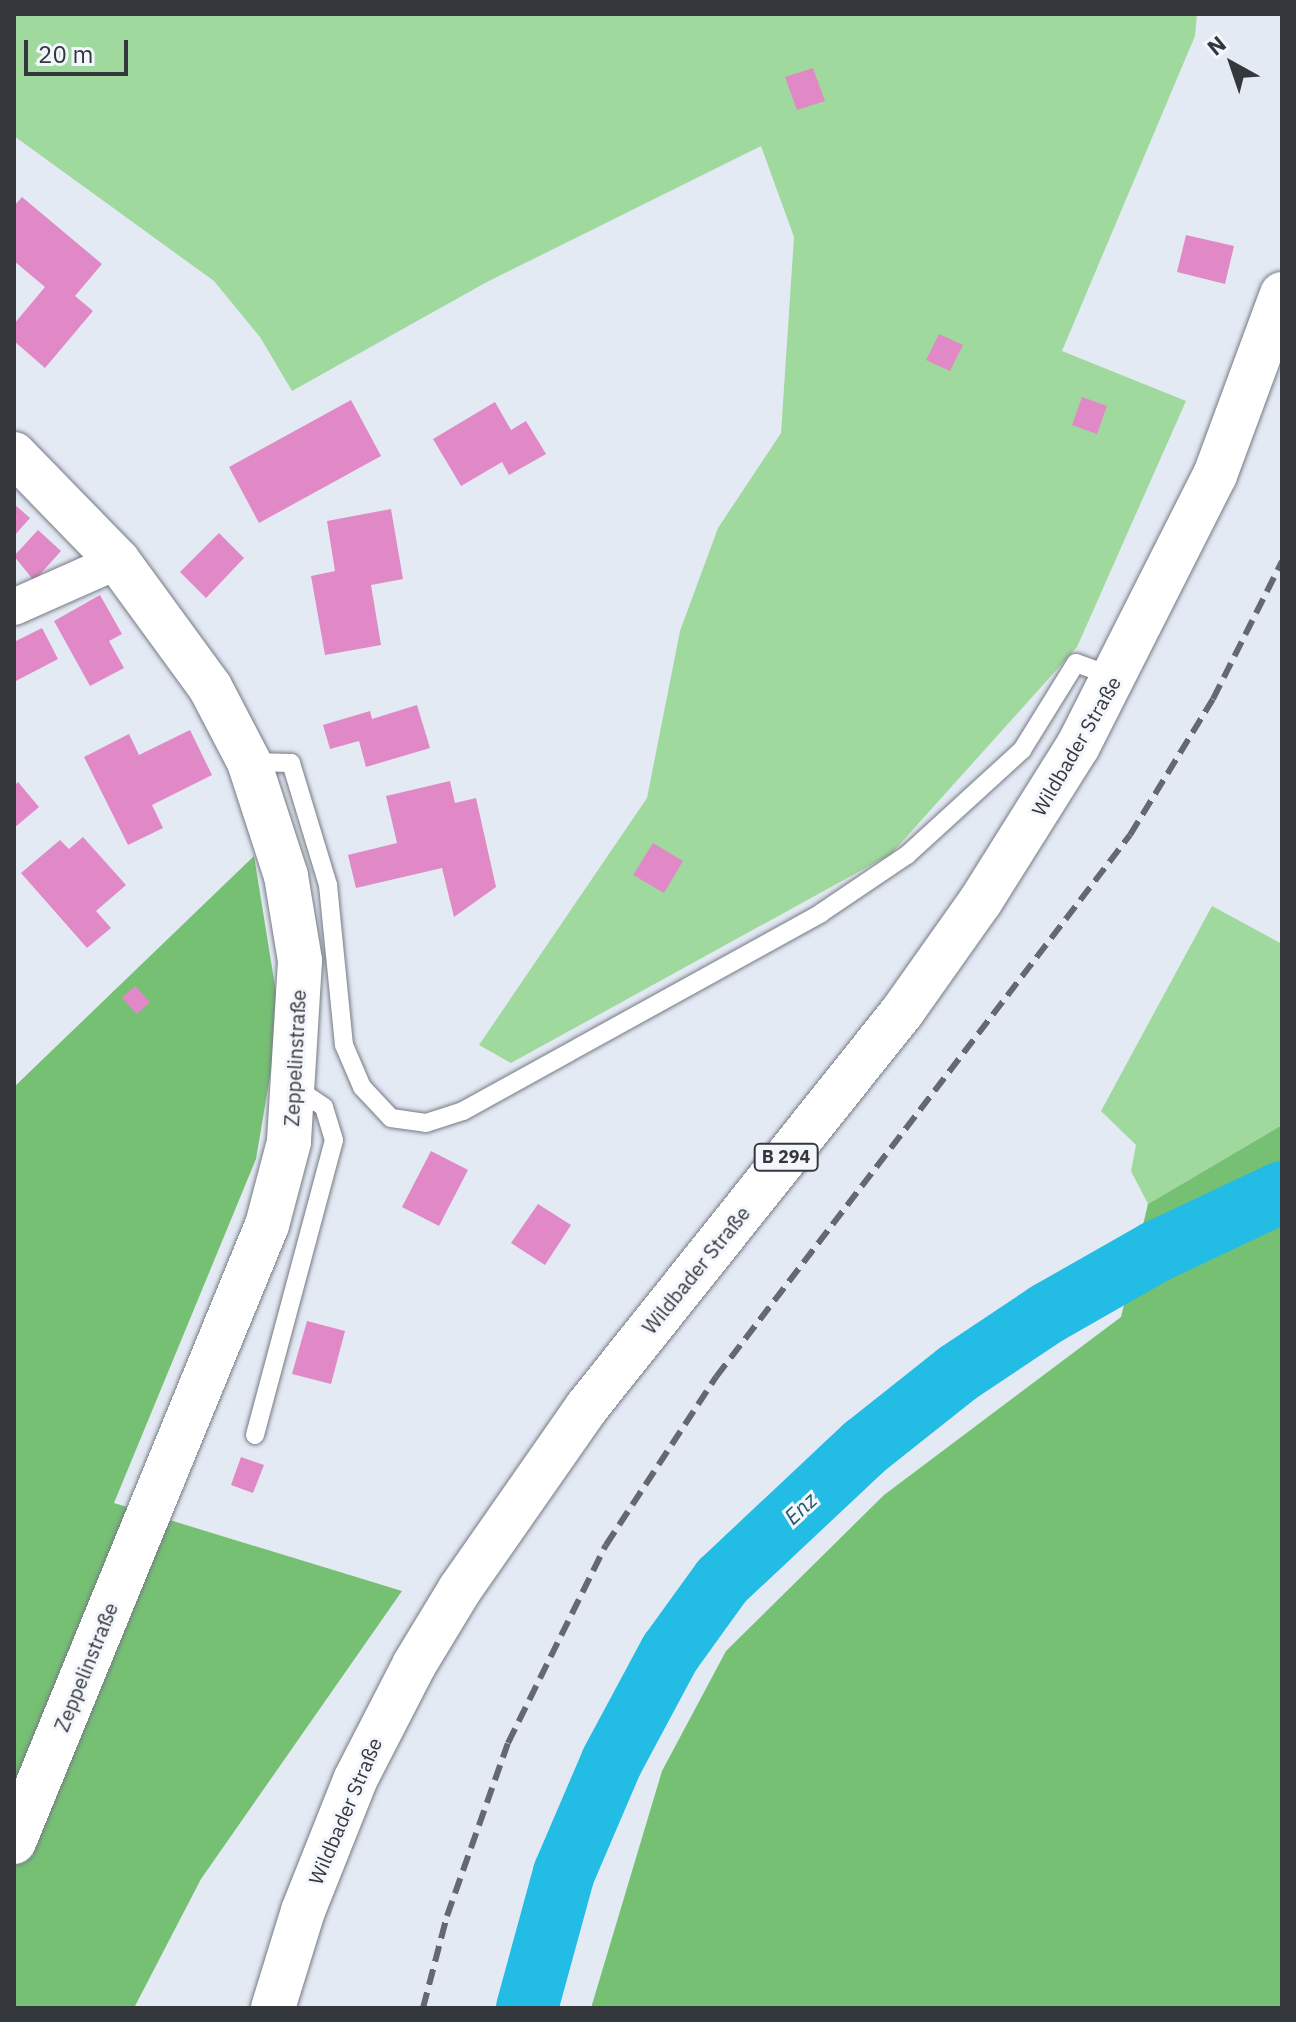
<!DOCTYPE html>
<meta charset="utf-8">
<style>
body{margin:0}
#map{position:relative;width:1296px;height:2022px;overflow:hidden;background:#e4eaf4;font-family:"IBM Plex Sans",sans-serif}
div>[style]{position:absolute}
.green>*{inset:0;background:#a0d99d}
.forest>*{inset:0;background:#76c074}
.river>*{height:62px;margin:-31px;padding:0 31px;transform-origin:31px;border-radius:31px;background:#23bce4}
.building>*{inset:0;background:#e089c6}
.roads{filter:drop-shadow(0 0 2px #757a83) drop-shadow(0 0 2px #757a83)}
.lane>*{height:18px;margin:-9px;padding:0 9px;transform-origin:9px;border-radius:9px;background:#fff}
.street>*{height:36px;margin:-18px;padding:0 18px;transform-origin:18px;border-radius:18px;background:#fff}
.secondary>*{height:44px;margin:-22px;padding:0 22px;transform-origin:22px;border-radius:22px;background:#fff}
.primary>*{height:44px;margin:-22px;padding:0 22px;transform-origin:22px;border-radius:22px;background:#fff}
.rail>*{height:6px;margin-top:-3px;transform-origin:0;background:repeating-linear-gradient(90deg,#65686e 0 16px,transparent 0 24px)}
span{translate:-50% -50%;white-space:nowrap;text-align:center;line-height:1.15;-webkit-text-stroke:6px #f3f7fd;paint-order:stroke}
.shield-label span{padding:2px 6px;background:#f3f7fd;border:2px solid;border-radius:6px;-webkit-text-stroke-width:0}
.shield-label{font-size:18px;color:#34373b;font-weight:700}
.street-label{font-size:20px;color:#34373b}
.water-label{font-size:22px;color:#1f5868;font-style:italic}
.frame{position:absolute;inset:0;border:16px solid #34373b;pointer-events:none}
.north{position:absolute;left:1192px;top:24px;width:80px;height:80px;-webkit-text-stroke:6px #f3f7fd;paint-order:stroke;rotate:320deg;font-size:22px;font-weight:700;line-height:32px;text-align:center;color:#34373b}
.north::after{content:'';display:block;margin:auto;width:28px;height:36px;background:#34373b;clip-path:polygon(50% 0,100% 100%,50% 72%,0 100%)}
.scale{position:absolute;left:24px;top:40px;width:104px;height:36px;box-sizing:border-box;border:4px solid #34373b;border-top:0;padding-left:10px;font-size:24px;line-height:28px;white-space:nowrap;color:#34373b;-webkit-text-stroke:6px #f3f7fd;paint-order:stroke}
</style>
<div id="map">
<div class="green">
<i style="clip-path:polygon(14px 14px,1197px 14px,1195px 36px,1062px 351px,1186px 401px,1077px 647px,891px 854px,511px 1063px,479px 1045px,647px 798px,680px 631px,718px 528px,781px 433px,794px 237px,761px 146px,485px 283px,292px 391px,260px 337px,214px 281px,14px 136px)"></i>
<i style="clip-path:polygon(1212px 906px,1282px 944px,1282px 1125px,1148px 1204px,1131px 1171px,1136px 1145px,1101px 1111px)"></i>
</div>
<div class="forest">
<i style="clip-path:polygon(254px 856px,280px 1017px,256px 1159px,114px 1503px,402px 1591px,201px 1879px,134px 2008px,14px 2008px,14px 1087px)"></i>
<i style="clip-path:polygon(1282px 1125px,1282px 2008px,591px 2008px,662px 1771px,726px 1651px,884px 1495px,1121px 1317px,1148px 1204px)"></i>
</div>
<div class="river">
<i style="left:527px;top:2008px;width:140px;rotate:-74.7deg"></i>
<i style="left:564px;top:1873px;width:122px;rotate:-66.8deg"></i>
<i style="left:612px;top:1761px;width:123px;rotate:-61.8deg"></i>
<i style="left:670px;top:1653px;width:89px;rotate:-54.2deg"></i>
<i style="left:722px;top:1581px;width:197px;rotate:-43.2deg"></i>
<i style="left:866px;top:1446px;width:117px;rotate:-38.4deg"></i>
<i style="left:958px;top:1373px;width:108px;rotate:-33.7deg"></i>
<i style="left:1048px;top:1313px;width:123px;rotate:-29.7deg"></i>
<i style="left:1155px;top:1252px;width:140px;rotate:-25.3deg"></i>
</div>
<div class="building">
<i style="clip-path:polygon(813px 68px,825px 101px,797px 110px,785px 77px)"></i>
<i style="clip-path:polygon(22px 197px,102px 264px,75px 296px,93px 311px,45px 368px,14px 341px,14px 324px,45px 287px,14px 261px,14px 206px)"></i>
<i style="clip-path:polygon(1186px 235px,1234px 246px,1225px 284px,1177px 272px)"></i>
<i style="clip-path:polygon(939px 334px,963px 345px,950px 371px,926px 360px)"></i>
<i style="clip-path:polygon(1082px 397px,1107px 406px,1097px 434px,1072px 425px)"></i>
<i style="clip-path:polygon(351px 400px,381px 456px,259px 523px,229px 467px)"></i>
<i style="clip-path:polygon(495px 402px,511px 430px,526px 421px,546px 454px,509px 475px,502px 462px,461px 486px,433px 439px)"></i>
<i style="clip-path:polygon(14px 504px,30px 518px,14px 536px)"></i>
<i style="clip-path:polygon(391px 509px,403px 579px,371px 585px,381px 645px,325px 655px,311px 576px,335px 571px,327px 521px)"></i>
<i style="clip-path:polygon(38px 530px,61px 551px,34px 581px,14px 556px)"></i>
<i style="clip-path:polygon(219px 533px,244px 558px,206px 598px,180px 572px)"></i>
<i style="clip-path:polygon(100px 595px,122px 634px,109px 641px,124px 668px,90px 686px,54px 621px)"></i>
<i style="clip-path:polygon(42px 628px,58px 659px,14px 682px,14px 642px)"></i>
<i style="clip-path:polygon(417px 705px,430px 748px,366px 767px,359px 741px,330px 749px,323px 725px,370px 711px,372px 719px)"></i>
<i style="clip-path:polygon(190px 730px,212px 775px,152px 805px,163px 828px,128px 845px,84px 757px,129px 734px,139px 755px)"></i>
<i style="clip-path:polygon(450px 781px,455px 803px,476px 798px,496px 887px,454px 917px,442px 868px,356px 888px,348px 855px,397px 843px,386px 796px)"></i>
<i style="clip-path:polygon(18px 782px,39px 807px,14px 828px,14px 786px)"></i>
<i style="clip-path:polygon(83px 837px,126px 885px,96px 911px,111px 928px,87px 948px,21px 873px,60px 840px,69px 849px)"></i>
<i style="clip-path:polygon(653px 843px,683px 861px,664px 893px,633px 875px)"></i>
<i style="clip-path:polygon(135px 986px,150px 1002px,137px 1014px,122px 998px)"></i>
<i style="clip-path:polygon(431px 1151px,468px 1170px,439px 1226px,402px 1207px)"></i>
<i style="clip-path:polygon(538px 1204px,571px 1225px,545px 1265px,511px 1243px)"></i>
<i style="clip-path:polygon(307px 1321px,345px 1331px,331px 1384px,292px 1374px)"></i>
<i style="clip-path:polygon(241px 1457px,264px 1465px,253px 1493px,231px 1485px)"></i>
</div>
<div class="roads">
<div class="lane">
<i style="left:250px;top:762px;width:41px;rotate:1.4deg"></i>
<i style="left:291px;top:763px;width:127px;rotate:73.1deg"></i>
<i style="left:328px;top:885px;width:161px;rotate:84.3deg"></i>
<i style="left:344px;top:1045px;width:46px;rotate:66.8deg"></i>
<i style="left:362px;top:1087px;width:42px;rotate:46.9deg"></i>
<i style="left:391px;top:1118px;width:35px;rotate:8deg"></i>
<i style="left:426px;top:1123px;width:39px;rotate:-18deg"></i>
<i style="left:463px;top:1111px;width:409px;rotate:-28.9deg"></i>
<i style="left:821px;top:913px;width:104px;rotate:-34deg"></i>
<i style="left:907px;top:855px;width:156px;rotate:-42.4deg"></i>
<i style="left:1022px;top:750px;width:102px;rotate:-58.2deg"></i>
<i style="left:1076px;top:663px;width:40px;rotate:20.2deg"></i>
<i style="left:255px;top:1435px;width:305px;rotate:-75deg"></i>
<i style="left:334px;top:1140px;width:34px;rotate:-107deg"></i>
<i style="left:324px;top:1107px;width:34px;rotate:-146deg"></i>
</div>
<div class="street">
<i style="left:14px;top:607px;width:114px;rotate:-23.9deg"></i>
</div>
<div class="secondary">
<i style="left:14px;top:454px;width:149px;rotate:45.8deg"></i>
<i style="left:118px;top:561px;width:156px;rotate:53.9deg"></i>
<i style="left:210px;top:687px;width:85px;rotate:62.5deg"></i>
<i style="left:249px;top:762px;width:120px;rotate:72deg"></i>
<i style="left:286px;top:876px;width:86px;rotate:80.6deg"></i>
<i style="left:300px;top:961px;width:181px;rotate:93.5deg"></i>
<i style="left:289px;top:1142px;width:86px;rotate:104.8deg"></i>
<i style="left:267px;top:1225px;width:667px;rotate:112.3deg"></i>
</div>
<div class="primary">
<i style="left:273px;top:2008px;width:102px;rotate:-72.8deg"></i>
<i style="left:303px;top:1911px;width:141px;rotate:-68.3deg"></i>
<i style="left:355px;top:1780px;width:129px;rotate:-62.8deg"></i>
<i style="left:414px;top:1665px;width:89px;rotate:-58.8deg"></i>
<i style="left:460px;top:1589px;width:222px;rotate:-55.1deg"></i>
<i style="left:587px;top:1407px;width:505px;rotate:-51.43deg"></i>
<i style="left:902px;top:1012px;width:135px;rotate:-54.7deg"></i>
<i style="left:980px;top:902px;width:184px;rotate:-57.9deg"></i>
<i style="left:1078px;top:746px;width:304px;rotate:-63.2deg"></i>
<i style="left:1215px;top:475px;width:193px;rotate:-69.7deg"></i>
</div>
</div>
<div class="rail">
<i style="left:423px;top:2008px;width:95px;rotate:-75.4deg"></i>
<i style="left:447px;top:1916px;width:183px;rotate:-70.6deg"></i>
<i style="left:508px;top:1743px;width:221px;rotate:-63.7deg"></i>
<i style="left:606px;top:1545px;width:201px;rotate:-56.8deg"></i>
<i style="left:716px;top:1377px;width:682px;rotate:-52.63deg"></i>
<i style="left:1130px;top:835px;width:159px;rotate:-58.6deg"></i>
<i style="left:1213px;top:699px;width:154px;rotate:-63.4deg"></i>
</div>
<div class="shield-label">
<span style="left:786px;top:1157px">B 294</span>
</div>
<div class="street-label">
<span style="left:1076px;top:746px;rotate:-60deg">Wildbader Straße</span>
<span style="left:295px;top:1058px;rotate:-87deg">Zeppelinstraße</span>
<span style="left:696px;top:1270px;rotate:-51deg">Wildbader Straße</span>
<span style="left:86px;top:1667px;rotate:-68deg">Zeppelinstraße</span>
<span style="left:345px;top:1811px;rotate:-67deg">Wildbader Straße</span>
</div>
<div class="water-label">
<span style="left:800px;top:1508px;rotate:-43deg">Enz</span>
</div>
<div class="frame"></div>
<div class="north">N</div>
<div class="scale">20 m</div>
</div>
